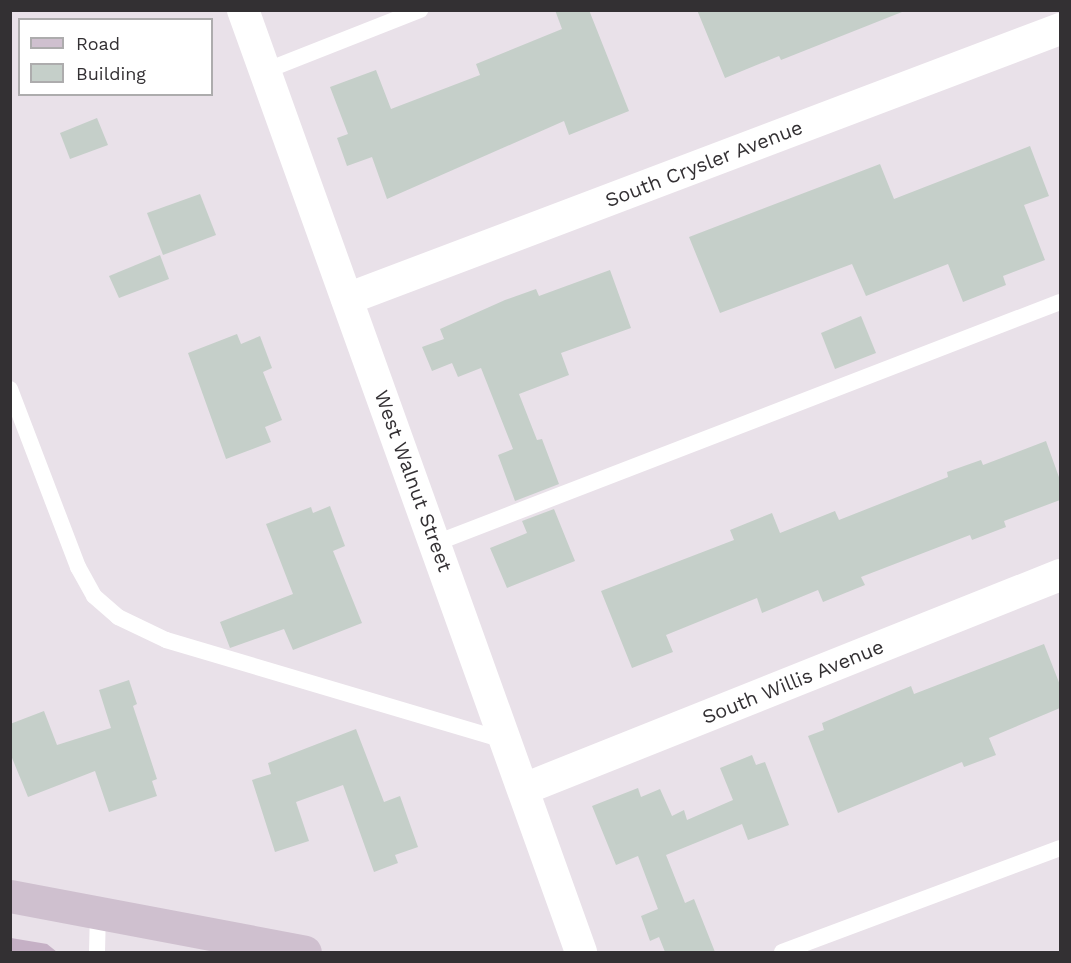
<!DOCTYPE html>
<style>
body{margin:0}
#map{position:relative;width:1071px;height:963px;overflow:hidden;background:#e9e1e9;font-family:"Work Sans",sans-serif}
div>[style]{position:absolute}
.green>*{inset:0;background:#c5b0c5}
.building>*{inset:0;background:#c5cfc9}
.service>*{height:16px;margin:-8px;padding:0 8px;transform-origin:8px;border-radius:8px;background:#fff}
.minor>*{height:32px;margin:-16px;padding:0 16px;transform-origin:16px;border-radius:16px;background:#fff}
.secondary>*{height:33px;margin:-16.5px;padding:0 16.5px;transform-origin:16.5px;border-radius:16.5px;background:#cfc0cf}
span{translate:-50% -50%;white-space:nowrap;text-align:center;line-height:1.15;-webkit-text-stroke:5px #fff;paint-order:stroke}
.street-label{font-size:20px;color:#333033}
.frame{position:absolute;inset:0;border:12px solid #333033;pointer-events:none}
.legend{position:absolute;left:18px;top:18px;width:195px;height:78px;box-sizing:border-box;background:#fff;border:2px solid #adacad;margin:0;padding:8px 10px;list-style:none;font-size:18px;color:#333033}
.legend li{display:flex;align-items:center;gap:12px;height:30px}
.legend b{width:30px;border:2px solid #adacad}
</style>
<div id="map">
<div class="green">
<i style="clip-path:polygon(11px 938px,47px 944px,57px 952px,11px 952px)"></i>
</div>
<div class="building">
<i style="clip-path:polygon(555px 10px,589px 10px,629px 111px,569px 135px,564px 121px,387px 199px,372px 157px,347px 166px,337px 138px,348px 134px,330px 87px,376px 70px,391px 109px,480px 75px,476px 64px,562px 29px)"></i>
<i style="clip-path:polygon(697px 10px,902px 10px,902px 12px,781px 60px,779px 56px,725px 78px)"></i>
<i style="clip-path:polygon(97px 118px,108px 145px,70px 159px,60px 133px)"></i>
<i style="clip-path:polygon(1030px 146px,1049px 196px,1024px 205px,1045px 260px,1003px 276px,1006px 285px,963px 302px,948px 264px,866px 296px,852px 264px,720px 313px,689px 237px,880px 164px,894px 199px)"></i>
<i style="clip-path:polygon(200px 194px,216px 235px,163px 255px,147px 213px)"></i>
<i style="clip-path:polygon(160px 255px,169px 279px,119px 298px,109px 276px)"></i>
<i style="clip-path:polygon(610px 270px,631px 328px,561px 353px,569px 375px,519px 394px,537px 440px,542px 439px,559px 484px,515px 501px,498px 455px,513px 449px,481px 368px,458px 377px,452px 363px,432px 371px,422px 347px,444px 339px,440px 329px,505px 300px,536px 289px,539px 296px)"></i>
<i style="clip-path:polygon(861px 316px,876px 353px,835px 369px,821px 333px)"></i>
<i style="clip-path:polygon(237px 334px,241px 344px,260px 336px,272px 368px,263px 372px,282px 420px,265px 427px,271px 442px,226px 459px,188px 353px)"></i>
<i style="clip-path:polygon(1046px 441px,1060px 480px,1060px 500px,1004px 521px,1006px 527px,972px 540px,970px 535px,861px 577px,865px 585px,823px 602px,818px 590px,762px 613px,757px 598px,666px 635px,673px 652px,632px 668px,601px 591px,734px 540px,730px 530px,772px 513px,780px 533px,835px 511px,839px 520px,948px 477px,947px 472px,981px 460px,983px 465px)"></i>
<i style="clip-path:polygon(330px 506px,345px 546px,333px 551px,362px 623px,293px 650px,284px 629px,230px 648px,220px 622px,293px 594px,266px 524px,311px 507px,313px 513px)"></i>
<i style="clip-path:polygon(554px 509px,575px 561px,507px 588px,490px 548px,527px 533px,522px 521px)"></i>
<i style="clip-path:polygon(1044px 644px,1060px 685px,1060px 708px,989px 738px,996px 755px,964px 767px,962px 762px,838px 813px,808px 736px,824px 730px,822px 723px,911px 686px,914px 694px)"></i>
<i style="clip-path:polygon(129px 680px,137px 704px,133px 706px,157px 779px,152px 781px,157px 796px,109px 812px,95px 771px,28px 797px,10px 753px,10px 724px,44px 711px,57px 745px,111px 728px,99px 690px)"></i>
<i style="clip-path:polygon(356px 729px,384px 802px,400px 796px,418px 847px,395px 855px,398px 863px,374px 872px,343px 785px,296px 802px,309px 841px,275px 852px,252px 780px,271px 774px,268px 763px)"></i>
<i style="clip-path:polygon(752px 755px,756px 765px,765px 762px,789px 825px,748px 840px,742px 824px,666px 855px,685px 903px,694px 899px,715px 952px,665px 952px,659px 937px,650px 941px,641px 916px,658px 909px,638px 856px,616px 865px,592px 806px,638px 788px,641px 797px,660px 789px,672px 816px,684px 810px,687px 820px,733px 800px,720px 768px)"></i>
</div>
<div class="service">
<i style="left:265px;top:71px;width:167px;rotate:-21.5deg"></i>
<i style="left:10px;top:389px;width:191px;rotate:69.1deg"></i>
<i style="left:78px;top:567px;width:33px;rotate:61deg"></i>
<i style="left:94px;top:596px;width:32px;rotate:41deg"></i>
<i style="left:118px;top:617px;width:53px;rotate:25.6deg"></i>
<i style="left:166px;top:640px;width:355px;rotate:16.5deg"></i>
<i style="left:436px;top:543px;width:669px;rotate:-21.12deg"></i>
<i style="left:97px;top:952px;width:42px;rotate:-88.6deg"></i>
<i style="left:782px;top:952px;width:297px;rotate:-20.5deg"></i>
</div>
<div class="minor">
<i style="left:243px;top:10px;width:1001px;rotate:70.26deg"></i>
<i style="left:347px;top:299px;width:762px;rotate:-20.74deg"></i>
<i style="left:524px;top:789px;width:577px;rotate:-21.76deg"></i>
</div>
<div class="secondary">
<i style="left:10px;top:896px;width:300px;rotate:10.7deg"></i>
</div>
<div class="street-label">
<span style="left:704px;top:164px;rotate:-21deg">South Crysler Avenue</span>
<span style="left:413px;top:481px;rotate:70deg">West Walnut Street</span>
<span style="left:793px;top:682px;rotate:-22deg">South Willis Avenue</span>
</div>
<div class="frame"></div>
<ul class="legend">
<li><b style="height:8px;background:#cfc0cf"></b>Road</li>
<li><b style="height:16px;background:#c5cfc9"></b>Building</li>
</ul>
</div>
